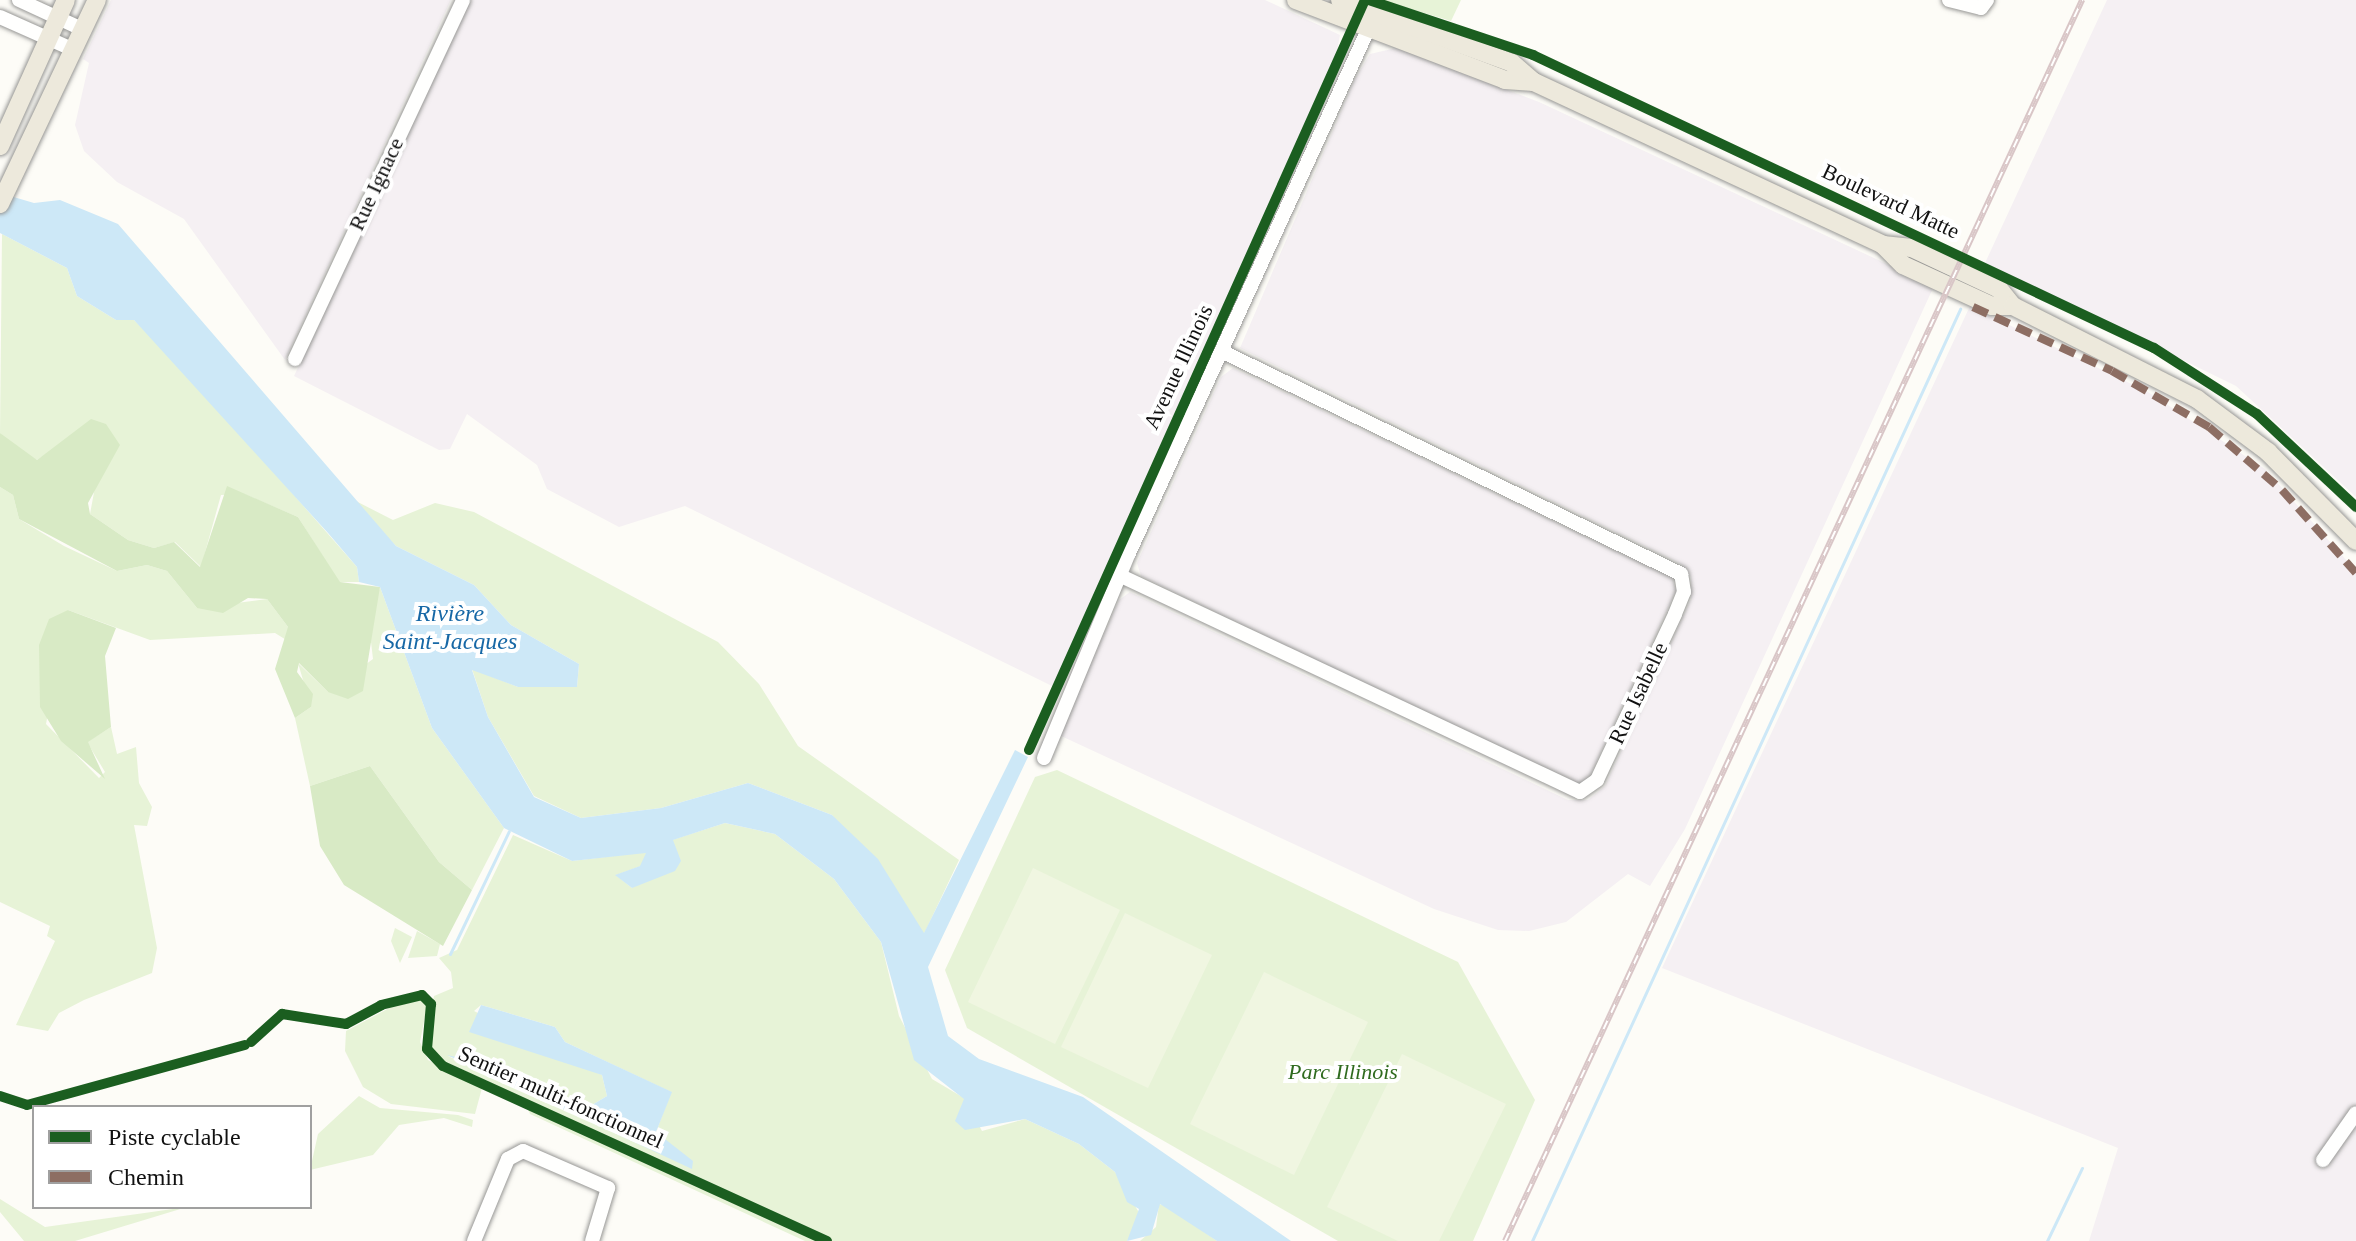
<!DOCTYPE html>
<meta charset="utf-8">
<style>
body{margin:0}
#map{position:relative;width:2356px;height:1241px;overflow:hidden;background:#fdfcf7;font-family:Georgia,serif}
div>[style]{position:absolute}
.industrial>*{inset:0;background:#f5f0f3}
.green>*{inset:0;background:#e7f3d7}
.forest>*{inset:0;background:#d8eac5}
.pitch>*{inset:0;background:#f0f6e1}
.water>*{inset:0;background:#cde8f7}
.stream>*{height:3px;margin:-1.5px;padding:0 1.5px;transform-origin:1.5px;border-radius:1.5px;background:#cde8f7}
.roads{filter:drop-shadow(0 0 2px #979795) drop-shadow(0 0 2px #979795)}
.minor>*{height:14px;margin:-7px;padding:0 7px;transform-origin:7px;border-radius:7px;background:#fffffe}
.major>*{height:18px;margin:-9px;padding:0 9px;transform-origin:9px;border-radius:9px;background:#ede9dc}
.rail>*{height:6px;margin-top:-3px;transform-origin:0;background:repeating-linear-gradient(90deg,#fff 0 9px,#d9c6c7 0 18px);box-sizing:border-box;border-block:2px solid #d9c6c7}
.quiet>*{height:8px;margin-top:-4px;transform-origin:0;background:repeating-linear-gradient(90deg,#8d6e63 0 16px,transparent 0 24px)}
.cycleway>*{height:10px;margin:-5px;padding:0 5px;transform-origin:5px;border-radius:5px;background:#1b5e20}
span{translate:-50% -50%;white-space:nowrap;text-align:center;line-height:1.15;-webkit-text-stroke:8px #fff;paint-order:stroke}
.street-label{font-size:22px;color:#111}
.park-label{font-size:22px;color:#2f6b1f;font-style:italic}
.water-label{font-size:24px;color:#1768a6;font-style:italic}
.legend{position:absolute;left:32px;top:1105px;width:280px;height:104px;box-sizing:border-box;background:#fff;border:2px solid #a0a0a0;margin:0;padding:10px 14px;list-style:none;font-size:24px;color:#111}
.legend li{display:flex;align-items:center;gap:16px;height:40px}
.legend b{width:40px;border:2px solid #a0a0a0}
</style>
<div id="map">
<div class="industrial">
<i style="clip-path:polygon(111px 0,451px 0,285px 360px,184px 219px,117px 182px,84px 151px,75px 125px,89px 63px,83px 59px)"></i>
<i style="clip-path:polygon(470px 0,1265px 0,1340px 35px,1334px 67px,1054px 687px,685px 506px,619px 527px,547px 489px,537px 465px,467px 414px,450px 449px,439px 450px,294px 376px)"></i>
<i style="clip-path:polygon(2107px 0,2356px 0,2356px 497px,2236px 386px,1985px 263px)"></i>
<i style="clip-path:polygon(1396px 48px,1539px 102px,1934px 286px,1685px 829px,1650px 886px,1628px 874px,1566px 922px,1529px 931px,1498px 930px,1434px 909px,1059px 735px,1119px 600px,1130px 592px,1568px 800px,1588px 800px,1605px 786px,1691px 599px,1691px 577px,1681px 564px,1240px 348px,1355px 79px,1370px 54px)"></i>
<i style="clip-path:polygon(1970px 306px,2148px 392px,2265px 469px,2356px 571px,2356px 1241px,2089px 1241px,2118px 1148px,1662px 968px)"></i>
<i style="clip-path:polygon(1233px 368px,1672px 578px,1676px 591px,1589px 778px,1577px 785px,1552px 775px,1141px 576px,1137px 563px,1221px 377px)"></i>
</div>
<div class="green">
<i style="clip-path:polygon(1381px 0,1461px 0,1451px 21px)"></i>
<i style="clip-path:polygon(2px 234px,67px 268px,77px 296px,116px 320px,134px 320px,171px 355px,357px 567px,359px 582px,339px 582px,298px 517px,244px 494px,221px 495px,201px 567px,175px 542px,154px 548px,128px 540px,90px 514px,95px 487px,64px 442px,37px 460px,14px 450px,0 433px)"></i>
<i style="clip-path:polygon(0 487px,13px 495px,19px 519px,64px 546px,117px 571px,147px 565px,167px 571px,197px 608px,267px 599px,288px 627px,288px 641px,275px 633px,150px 640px,68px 610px,46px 724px,99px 778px,105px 772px,87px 742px,111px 727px,117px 754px,136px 747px,139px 783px,152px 807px,147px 826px,134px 825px,157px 948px,152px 973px,84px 1000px,59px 1013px,48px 1031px,16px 1025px,55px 941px,47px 936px,50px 926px,0 902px)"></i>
<i style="clip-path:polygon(346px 496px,393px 520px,435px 503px,474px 512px,718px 642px,759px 684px,798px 746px,959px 860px,924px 934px,832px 815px,748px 783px,661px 808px,581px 818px,534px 796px,488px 717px,472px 669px,518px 687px,577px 687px,579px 664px,511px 625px,474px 585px,396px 546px)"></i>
<i style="clip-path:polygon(380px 587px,432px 728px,504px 828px,472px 890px,439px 862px,370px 766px,310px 786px,295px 718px,311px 707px,298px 663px,328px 692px,373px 659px,369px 625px)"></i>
<i style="clip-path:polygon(1057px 770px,1458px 962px,1535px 1100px,1473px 1241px,1338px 1241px,967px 1028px,945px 970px,1035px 777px)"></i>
<i style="clip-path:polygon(evenodd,725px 823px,775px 834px,834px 879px,881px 942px,899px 1016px,932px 1079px,964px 1098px,982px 1131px,1025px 1119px,1079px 1144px,1115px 1172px,1141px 1216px,1127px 1241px,805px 1241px,530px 1114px,523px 1098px,433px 1056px,426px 1037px,434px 996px,453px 988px,451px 972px,439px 958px,457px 950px,513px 835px,572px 861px,647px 852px,641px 866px,616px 875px,632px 888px,677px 852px,672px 840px,725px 823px,481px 1005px,555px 1027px,565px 1042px,671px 1092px,656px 1132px,692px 1168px,448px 1056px,508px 1069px,587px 1108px,607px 1096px,602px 1075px,474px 1011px,481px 1005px)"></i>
<i style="clip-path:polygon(395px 928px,412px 937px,400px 963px,391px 941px)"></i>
<i style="clip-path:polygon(417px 931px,440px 944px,437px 956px,408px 958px)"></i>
<i style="clip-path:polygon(408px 998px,428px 1001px,420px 1042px,428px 1060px,482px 1088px,475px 1114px,391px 1104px,363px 1087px,345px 1051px,346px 1031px)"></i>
<i style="clip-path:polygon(359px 1096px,380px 1108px,458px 1115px,473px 1120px,472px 1127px,444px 1118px,399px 1125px,373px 1155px,310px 1170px,318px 1134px)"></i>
<i style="clip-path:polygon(0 1199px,45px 1227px,187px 1207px,75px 1241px,24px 1241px,0 1212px)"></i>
<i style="clip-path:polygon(1159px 1204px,1167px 1206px,1217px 1241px,1140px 1241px,1156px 1227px)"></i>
</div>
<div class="forest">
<i style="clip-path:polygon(91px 419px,106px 424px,120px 445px,88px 503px,90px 514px,128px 540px,154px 548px,174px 542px,200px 567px,227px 486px,298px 517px,340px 582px,380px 587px,363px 691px,348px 699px,328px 692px,299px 663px,297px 672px,313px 694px,311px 707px,295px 718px,275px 669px,288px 627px,267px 599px,248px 598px,223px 613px,197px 608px,167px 571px,147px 565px,117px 571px,19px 519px,13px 495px,0 487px,0 433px,37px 460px)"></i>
<i style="clip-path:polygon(68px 610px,116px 628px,105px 656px,111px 727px,88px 742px,105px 779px,61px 741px,40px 707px,39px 645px,49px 619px)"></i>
<i style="clip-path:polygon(370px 766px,439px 862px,472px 890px,443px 946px,344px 885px,320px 846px,310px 786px)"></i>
</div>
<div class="pitch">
<i style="clip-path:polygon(1033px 868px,1120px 910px,1055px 1044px,968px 1002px)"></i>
<i style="clip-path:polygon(1125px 913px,1212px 955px,1148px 1088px,1061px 1047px)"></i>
<i style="clip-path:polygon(1264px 972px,1368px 1022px,1294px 1175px,1190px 1124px)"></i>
<i style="clip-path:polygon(1402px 1054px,1506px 1104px,1439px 1241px,1398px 1241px,1327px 1207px)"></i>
</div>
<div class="water">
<i style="clip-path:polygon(0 193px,34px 203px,60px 200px,118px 224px,396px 546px,474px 585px,511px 625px,579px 664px,577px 687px,518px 687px,472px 670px,488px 717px,534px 797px,581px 818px,661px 808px,748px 783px,832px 815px,878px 859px,924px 933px,1015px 750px,1028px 757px,928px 967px,948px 1036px,979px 1059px,1083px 1097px,1291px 1241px,1217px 1241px,1160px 1204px,1151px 1235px,1127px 1241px,1139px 1209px,1127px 1202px,1115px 1172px,1079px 1144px,1025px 1119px,965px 1130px,955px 1121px,964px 1099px,914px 1060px,881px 942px,834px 879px,775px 834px,725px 823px,673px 840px,681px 861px,675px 871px,632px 888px,615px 875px,640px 866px,646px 853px,572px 861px,504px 828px,432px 728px,380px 587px,359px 582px,357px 567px,328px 533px,134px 320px,116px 320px,77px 296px,67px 268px,0 233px)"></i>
<i style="clip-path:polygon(481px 1005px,555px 1027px,565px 1042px,672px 1092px,656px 1132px,693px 1161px,692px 1169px,447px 1055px,508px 1069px,587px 1108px,607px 1096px,602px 1075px,469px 1032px)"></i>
</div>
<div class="stream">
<i style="left:450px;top:954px;width:136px;rotate:-64.4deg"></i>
<i style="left:1532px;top:1241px;width:1026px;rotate:-65.33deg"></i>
<i style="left:2047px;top:1241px;width:81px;rotate:-64.4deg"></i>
</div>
<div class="roads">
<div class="minor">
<i style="left:19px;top:0;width:69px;rotate:24.7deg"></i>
<i style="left:1949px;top:0;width:33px;rotate:14deg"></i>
<i style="left:1981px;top:8px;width:10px;rotate:-53deg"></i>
<i style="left:0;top:17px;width:79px;rotate:24deg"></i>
<i style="left:295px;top:359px;width:396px;rotate:-64.9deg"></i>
<i style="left:1121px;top:576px;width:507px;rotate:25.2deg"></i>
<i style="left:1580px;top:792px;width:21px;rotate:-35deg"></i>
<i style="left:1597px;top:780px;width:183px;rotate:-64.8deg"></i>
<i style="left:1675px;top:614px;width:24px;rotate:-68deg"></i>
<i style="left:1684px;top:592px;width:18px;rotate:-99deg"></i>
<i style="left:1681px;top:574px;width:509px;rotate:-154.14deg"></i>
<i style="left:1044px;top:758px;width:222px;rotate:-67.5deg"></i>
<i style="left:1129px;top:553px;width:585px;rotate:-65.45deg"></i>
<i style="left:2323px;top:1160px;width:57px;rotate:-54.9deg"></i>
<i style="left:474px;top:1241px;width:89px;rotate:-67.5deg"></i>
<i style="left:508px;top:1159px;width:17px;rotate:-28deg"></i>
<i style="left:523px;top:1151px;width:93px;rotate:23.5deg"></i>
<i style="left:608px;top:1188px;width:55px;rotate:106.8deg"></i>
</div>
<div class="major">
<i style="left:1296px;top:0;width:224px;rotate:20.9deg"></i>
<i style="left:1505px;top:80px;width:29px;rotate:4deg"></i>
<i style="left:1340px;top:0;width:183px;rotate:20.1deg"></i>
<i style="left:1512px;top:63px;width:29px;rotate:41deg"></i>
<i style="left:1534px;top:82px;width:385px;rotate:25deg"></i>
<i style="left:1883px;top:245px;width:29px;rotate:6deg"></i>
<i style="left:1912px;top:248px;width:96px;rotate:25.2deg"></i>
<i style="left:1999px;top:289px;width:22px;rotate:51deg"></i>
<i style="left:0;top:146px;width:160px;rotate:-65.7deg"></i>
<i style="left:0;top:204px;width:226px;rotate:-64.6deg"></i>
<i style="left:1883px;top:245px;width:28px;rotate:45deg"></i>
<i style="left:1903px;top:265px;width:98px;rotate:24.7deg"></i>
<i style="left:1992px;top:306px;width:21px"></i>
<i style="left:2013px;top:306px;width:206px;rotate:26.8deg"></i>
<i style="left:2197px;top:399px;width:89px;rotate:36.7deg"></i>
<i style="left:2268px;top:452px;width:125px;rotate:45.3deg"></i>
</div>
</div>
<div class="rail">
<i style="left:1505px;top:1241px;width:1369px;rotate:-65.06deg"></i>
</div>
<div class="quiet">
<i style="left:1973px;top:307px;width:153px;rotate:24.7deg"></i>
<i style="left:2112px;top:371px;width:112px;rotate:30deg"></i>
<i style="left:2209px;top:427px;width:96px;rotate:40.8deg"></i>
<i style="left:2282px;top:490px;width:111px;rotate:48.3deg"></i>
</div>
<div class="cycleway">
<i style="left:1369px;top:0;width:173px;rotate:18.5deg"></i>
<i style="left:1533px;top:55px;width:687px;rotate:25.26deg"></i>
<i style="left:2154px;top:348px;width:122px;rotate:32.7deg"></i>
<i style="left:2257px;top:414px;width:136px;rotate:43.2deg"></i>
<i style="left:1029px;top:750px;width:822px;rotate:-65.87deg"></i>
<i style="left:251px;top:1042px;width:42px;rotate:-42.1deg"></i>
<i style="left:282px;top:1014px;width:65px;rotate:8.9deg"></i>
<i style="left:346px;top:1024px;width:40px;rotate:-28deg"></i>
<i style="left:381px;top:1005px;width:42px;rotate:-13.7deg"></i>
<i style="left:422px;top:995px;width:13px;rotate:45deg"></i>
<i style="left:431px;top:1004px;width:45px;rotate:95.1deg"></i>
<i style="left:427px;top:1049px;width:23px;rotate:47deg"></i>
<i style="left:443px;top:1066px;width:422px;rotate:24.5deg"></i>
<i style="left:0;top:1096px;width:28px;rotate:18deg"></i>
<i style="left:27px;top:1105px;width:226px;rotate:-15.4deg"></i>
</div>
<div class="street-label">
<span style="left:376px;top:184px;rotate:-65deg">Rue Ignace</span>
<span style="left:1891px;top:201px;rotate:25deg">Boulevard Matte</span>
<span style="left:1178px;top:367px;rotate:-65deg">Avenue Illinois</span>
<span style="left:1638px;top:693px;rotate:-65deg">Rue Isabelle</span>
<span style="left:561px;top:1097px;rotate:24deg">Sentier multi-fonctionnel</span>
</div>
<div class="park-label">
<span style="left:1343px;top:1072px">Parc Illinois</span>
</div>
<div class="water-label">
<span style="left:450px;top:628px">Rivière<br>Saint-Jacques</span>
</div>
<ul class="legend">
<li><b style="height:10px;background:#1b5e20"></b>Piste cyclable</li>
<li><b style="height:10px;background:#8d6e63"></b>Chemin</li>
</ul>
</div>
